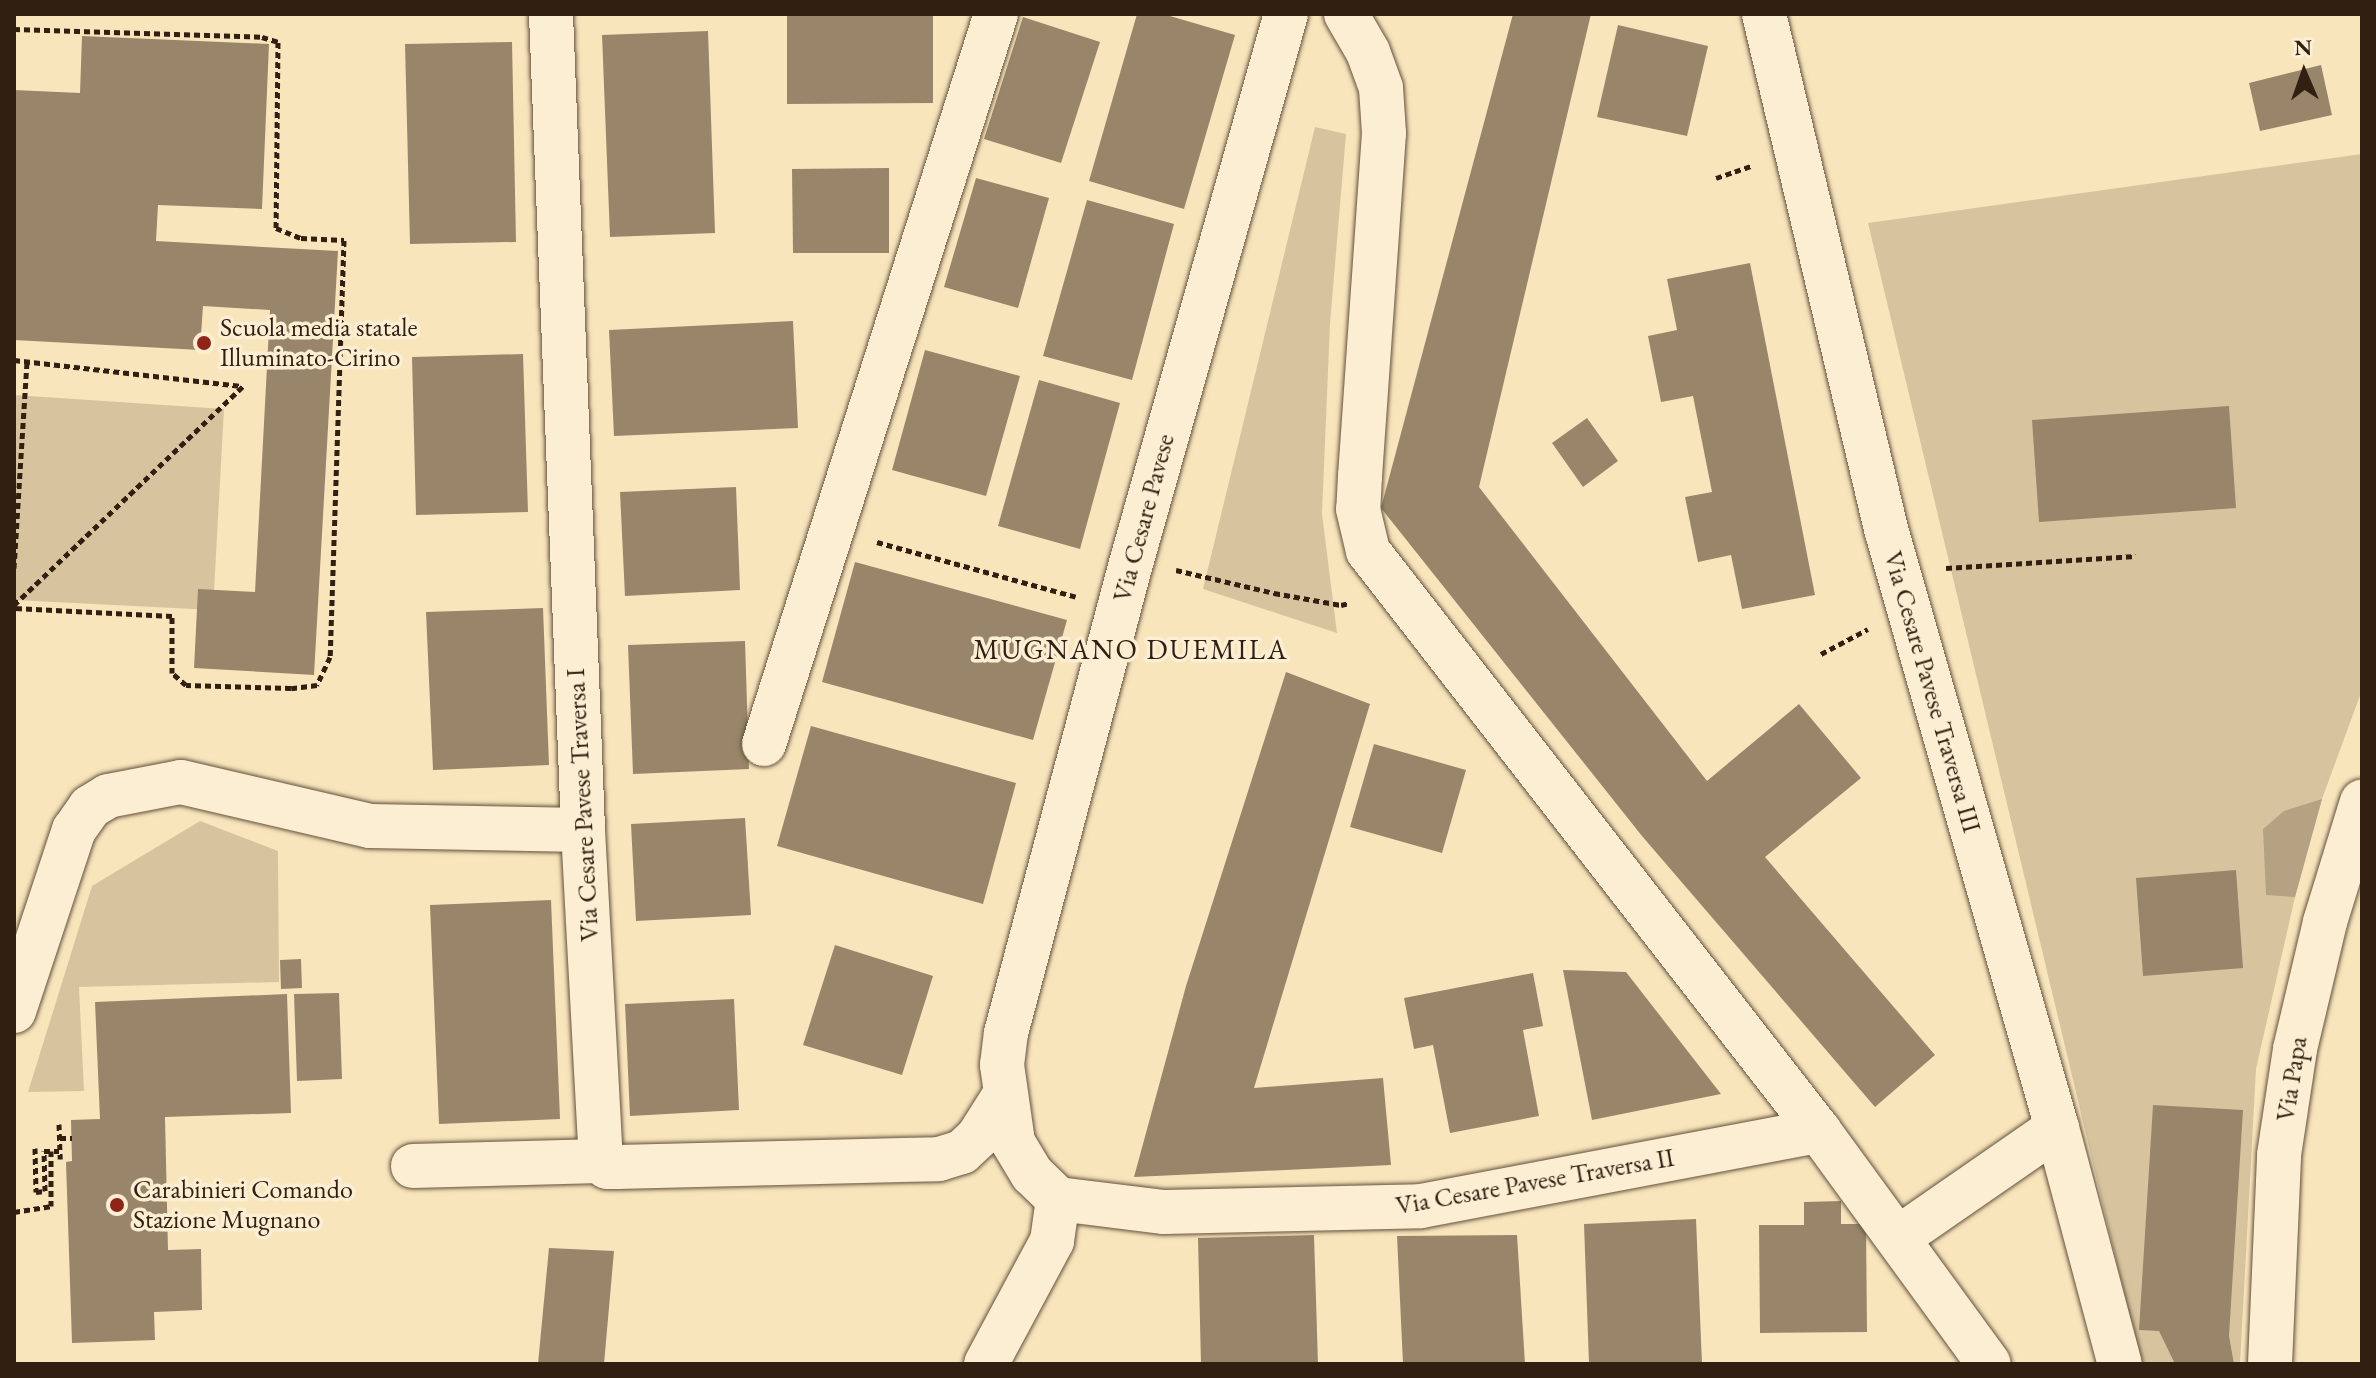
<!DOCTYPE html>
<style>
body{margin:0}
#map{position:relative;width:2376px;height:1378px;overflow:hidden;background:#f9e5bc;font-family:"EB Garamond",serif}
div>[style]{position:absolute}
.green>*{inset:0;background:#d7c49f}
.water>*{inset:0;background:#b5a282}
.building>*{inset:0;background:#99866a}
.path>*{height:5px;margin-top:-2.5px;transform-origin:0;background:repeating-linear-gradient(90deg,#312012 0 6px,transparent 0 10px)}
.roads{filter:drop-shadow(0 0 2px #63513c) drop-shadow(0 0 2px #63513c)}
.minor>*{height:44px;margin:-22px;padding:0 22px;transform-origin:22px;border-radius:22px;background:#fbeed3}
.dots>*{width:22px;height:22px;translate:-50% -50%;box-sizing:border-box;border:4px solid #fbeed3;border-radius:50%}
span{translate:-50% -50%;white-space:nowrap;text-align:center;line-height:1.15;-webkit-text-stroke:7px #fbeed3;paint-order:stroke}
.poi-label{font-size:26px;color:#312012}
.left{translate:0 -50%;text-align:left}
.street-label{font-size:26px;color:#312012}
.neighbourhood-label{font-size:28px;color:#312012;letter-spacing:2px}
.frame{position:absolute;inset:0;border:16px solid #312012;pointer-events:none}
.north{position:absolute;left:2264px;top:32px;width:80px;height:80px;-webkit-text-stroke:6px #fbeed3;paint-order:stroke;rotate:358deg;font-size:22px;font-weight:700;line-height:32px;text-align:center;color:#312012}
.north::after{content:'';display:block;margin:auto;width:28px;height:36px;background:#312012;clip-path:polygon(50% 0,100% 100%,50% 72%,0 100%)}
</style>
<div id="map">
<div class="green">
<i style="clip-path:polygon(1315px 127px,1346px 134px,1330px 324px,1322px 514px,1337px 633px,1203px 589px)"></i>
<i style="clip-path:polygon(2362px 154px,2362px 690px,2322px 799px,2295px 897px,2256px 1069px,2240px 1364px,2141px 1364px,1868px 223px)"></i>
<i style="clip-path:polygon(14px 395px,224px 409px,213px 610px,14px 600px)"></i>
<i style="clip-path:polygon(200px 821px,278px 851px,279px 982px,79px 987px,84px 1091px,28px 1092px,92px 886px)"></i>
</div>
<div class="water">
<i style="clip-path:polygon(2322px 799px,2295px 897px,2266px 895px,2263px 829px,2284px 811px)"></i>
</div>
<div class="building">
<i style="clip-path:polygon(1137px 14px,1163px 14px,1235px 35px,1184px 209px,1089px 181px)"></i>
<i style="clip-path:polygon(1513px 14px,1591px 14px,1479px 487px,1707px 781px,1799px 704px,1861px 778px,1765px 857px,1935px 1055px,1875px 1107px,1642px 836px,1381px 508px)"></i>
<i style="clip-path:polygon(933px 15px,933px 103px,787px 104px,787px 16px)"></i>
<i style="clip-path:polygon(1023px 17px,1100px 42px,1061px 163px,984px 139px)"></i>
<i style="clip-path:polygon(1618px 25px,1708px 46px,1687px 136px,1597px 117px)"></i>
<i style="clip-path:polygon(708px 31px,715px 233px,610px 237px,602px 35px)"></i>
<i style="clip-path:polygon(82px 36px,269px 44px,262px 209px,158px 205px,156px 241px,338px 251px,314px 675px,194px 668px,198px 589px,255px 592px,270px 310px,203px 306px,200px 350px,14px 340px,14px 90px,80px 93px)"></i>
<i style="clip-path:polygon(512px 42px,516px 242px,410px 244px,405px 44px)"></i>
<i style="clip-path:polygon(2321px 65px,2332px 115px,2260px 131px,2249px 83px)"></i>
<i style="clip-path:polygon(889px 168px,889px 253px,793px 253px,792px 169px)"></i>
<i style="clip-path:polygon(976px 178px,1049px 198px,1018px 308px,944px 287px)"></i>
<i style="clip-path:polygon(1087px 200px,1174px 224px,1132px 380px,1043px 356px)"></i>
<i style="clip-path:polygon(1750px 263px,1815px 595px,1742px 609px,1731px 555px,1698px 562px,1685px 497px,1712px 492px,1693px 396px,1661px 402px,1648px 336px,1677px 330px,1667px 279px)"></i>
<i style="clip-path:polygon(793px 321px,798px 428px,614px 436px,609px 330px)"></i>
<i style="clip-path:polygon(925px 350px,1020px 376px,986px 496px,892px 470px)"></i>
<i style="clip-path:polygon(523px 354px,528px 512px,416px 515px,412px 357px)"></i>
<i style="clip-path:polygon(1039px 380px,1120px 403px,1080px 549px,998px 526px)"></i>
<i style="clip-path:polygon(2229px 406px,2236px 508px,2039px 522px,2032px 420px)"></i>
<i style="clip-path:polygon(1587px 418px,1618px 461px,1583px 487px,1552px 443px)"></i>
<i style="clip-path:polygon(736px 487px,740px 590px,625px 596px,620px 492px)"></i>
<i style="clip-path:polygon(855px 562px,1067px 620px,1033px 740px,822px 682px)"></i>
<i style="clip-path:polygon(543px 608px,549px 765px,433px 770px,426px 612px)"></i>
<i style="clip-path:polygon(745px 641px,749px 769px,633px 774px,628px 645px)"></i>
<i style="clip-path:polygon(1286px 672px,1370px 704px,1254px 1088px,1383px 1078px,1391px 1165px,1134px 1177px,1186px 986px)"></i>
<i style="clip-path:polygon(811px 726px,1016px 783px,983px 904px,777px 846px)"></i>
<i style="clip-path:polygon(1374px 744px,1466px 770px,1442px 853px,1350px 827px)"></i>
<i style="clip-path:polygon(745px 818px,751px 915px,636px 921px,631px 824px)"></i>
<i style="clip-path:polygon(2236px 870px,2243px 968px,2143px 976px,2136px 878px)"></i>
<i style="clip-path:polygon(551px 900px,560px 1119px,439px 1124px,430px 905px)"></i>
<i style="clip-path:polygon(835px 945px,933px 976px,902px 1075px,803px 1045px)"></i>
<i style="clip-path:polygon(301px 959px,302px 988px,281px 989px,280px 960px)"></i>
<i style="clip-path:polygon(1563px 970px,1626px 972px,1721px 1094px,1592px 1120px)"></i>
<i style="clip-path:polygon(1533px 973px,1543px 1026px,1523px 1030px,1539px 1116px,1450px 1133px,1433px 1045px,1414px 1049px,1404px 998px)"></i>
<i style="clip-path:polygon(339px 993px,342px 1079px,297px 1081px,294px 994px)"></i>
<i style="clip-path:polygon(287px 994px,291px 1113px,165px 1117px,168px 1250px,201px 1249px,202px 1310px,154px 1312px,155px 1340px,72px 1343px,66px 1162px,72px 1161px,71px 1120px,100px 1119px,95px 1002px)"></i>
<i style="clip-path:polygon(734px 999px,739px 1110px,630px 1116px,625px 1004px)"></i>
<i style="clip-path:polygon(2153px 1105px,2243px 1110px,2229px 1336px,2234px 1364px,2175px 1364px,2159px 1331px,2139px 1330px)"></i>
<i style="clip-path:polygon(1841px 1201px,1841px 1224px,1866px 1224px,1867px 1332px,1760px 1333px,1759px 1225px,1804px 1225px,1804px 1202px)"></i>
<i style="clip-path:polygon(1696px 1219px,1702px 1364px,1589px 1364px,1584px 1224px)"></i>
<i style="clip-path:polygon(1314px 1235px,1318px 1364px,1201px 1364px,1198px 1238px)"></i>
<i style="clip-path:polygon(1517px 1235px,1525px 1364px,1403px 1364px,1397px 1236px)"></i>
<i style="clip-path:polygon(549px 1248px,614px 1251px,604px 1364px,538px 1364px)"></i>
</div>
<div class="path">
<i style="left:14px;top:29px;width:248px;rotate:1.8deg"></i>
<i style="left:262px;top:37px;width:17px;rotate:17deg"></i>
<i style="left:278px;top:42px;width:186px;rotate:90.6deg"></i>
<i style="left:276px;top:228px;width:27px;rotate:22deg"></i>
<i style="left:301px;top:238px;width:43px;rotate:2.7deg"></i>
<i style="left:344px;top:240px;width:417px;rotate:91.9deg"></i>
<i style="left:330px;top:657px;width:31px;rotate:115deg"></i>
<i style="left:317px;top:685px;width:26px;rotate:173deg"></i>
<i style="left:291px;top:688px;width:105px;rotate:-178.4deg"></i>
<i style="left:186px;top:685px;width:18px;rotate:-139deg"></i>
<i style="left:172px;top:673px;width:57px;rotate:-90deg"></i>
<i style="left:172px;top:616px;width:158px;rotate:-177.1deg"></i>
<i style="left:1716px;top:178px;width:39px;rotate:-19deg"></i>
<i style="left:14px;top:360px;width:229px;rotate:6.5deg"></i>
<i style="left:877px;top:542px;width:206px;rotate:15.4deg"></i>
<i style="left:14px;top:568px;width:208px;rotate:-86.4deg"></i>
<i style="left:1946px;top:568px;width:190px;rotate:-3.6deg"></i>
<i style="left:1176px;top:570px;width:101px;rotate:13.2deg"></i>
<i style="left:1274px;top:593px;width:68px;rotate:10.2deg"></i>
<i style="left:1341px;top:605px;width:8px;rotate:-14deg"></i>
<i style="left:14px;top:605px;width:317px;rotate:-43.7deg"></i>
<i style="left:1821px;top:654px;width:53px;rotate:-28deg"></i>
<i style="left:59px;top:1124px;width:35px;rotate:88deg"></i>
<i style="left:60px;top:1138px;width:12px"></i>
<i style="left:35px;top:1148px;width:44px;rotate:88.7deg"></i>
<i style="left:36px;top:1192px;width:9px;rotate:-6deg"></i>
<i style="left:45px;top:1191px;width:40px;rotate:-91.4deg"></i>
<i style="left:44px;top:1151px;width:15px"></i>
<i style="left:14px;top:1212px;width:37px;rotate:-9deg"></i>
<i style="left:51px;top:1206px;width:55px;rotate:-90deg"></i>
</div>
<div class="roads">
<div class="minor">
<i style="left:551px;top:14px;width:817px;rotate:87.75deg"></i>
<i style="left:583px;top:830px;width:331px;rotate:86.9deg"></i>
<i style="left:601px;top:1161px;width:8px;rotate:45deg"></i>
<i style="left:607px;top:1167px;width:10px"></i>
<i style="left:617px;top:1167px;width:322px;rotate:-1.4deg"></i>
<i style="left:939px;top:1159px;width:24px;rotate:-17deg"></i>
<i style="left:962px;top:1152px;width:22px;rotate:-43deg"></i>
<i style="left:978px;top:1137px;width:49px;rotate:-57.6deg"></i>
<i style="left:1346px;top:14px;width:44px;rotate:59.9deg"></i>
<i style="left:1368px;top:52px;width:38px;rotate:70deg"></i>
<i style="left:1381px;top:88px;width:45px;rotate:86.2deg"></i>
<i style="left:1384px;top:133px;width:344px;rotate:94deg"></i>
<i style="left:1360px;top:476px;width:33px;rotate:93deg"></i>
<i style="left:1358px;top:509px;width:43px;rotate:76.6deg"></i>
<i style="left:1368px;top:551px;width:735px;rotate:52.13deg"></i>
<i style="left:1819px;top:1131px;width:288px;rotate:53.9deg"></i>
<i style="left:1764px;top:14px;width:529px;rotate:76.67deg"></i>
<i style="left:1886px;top:529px;width:623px;rotate:74.07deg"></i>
<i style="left:2057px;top:1128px;width:244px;rotate:75.1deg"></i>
<i style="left:764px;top:744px;width:766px;rotate:-72.37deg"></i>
<i style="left:14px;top:1011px;width:191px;rotate:-71.7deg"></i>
<i style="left:74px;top:830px;width:28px;rotate:-55deg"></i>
<i style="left:90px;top:807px;width:21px;rotate:-31deg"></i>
<i style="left:108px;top:796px;width:74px;rotate:-10.9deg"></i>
<i style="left:181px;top:782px;width:194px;rotate:13.1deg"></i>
<i style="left:370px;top:826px;width:213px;rotate:1.1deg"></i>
<i style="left:413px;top:1166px;width:188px;rotate:-1.5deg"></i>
<i style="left:1058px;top:1199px;width:36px;rotate:-136deg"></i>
<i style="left:1032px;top:1174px;width:37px;rotate:-121deg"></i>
<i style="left:1013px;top:1142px;width:78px;rotate:-98.1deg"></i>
<i style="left:1002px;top:1065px;width:32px;rotate:-83deg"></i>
<i style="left:1006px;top:1033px;width:489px;rotate:-75.1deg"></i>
<i style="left:1132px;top:560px;width:567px;rotate:-74.25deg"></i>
<i style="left:1058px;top:1199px;width:107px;rotate:7deg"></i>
<i style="left:1164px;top:1212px;width:257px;rotate:-1.3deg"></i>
<i style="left:1421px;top:1206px;width:405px;rotate:-10.7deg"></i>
<i style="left:1898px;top:1238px;width:193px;rotate:-34.7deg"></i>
<i style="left:986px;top:1364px;width:140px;rotate:-61.8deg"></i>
<i style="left:1052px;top:1241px;width:42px;rotate:-81.9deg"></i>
<i style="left:2270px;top:1364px;width:209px;rotate:-87.5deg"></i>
<i style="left:2279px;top:1155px;width:107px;rotate:-81.4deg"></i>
<i style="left:2295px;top:1049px;width:130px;rotate:-76.7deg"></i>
<i style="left:2325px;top:922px;width:126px;rotate:-72.9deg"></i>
</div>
</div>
<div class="dots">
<i style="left:204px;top:343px;background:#8f2418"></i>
<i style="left:117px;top:1205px;background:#8f2418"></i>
</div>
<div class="poi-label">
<span class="left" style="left:220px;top:343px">Scuola media statale<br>Illuminato-Cirino</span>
<span class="left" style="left:133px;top:1205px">Carabinieri Comando<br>Stazione Mugnano</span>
</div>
<div class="street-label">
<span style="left:1144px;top:518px;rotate:-75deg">Via Cesare Pavese</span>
<span style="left:1932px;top:692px;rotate:74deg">Via Cesare Pavese Traversa III</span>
<span style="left:583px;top:805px;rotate:-93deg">Via Cesare Pavese Traversa I</span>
<span style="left:2292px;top:1079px;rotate:-81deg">Via Papa</span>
<span style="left:1535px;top:1182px;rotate:-10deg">Via Cesare Pavese Traversa II</span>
</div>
<div class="neighbourhood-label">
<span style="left:1131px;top:649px">MUGNANO DUEMILA</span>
</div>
<div class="frame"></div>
<div class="north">N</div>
</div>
